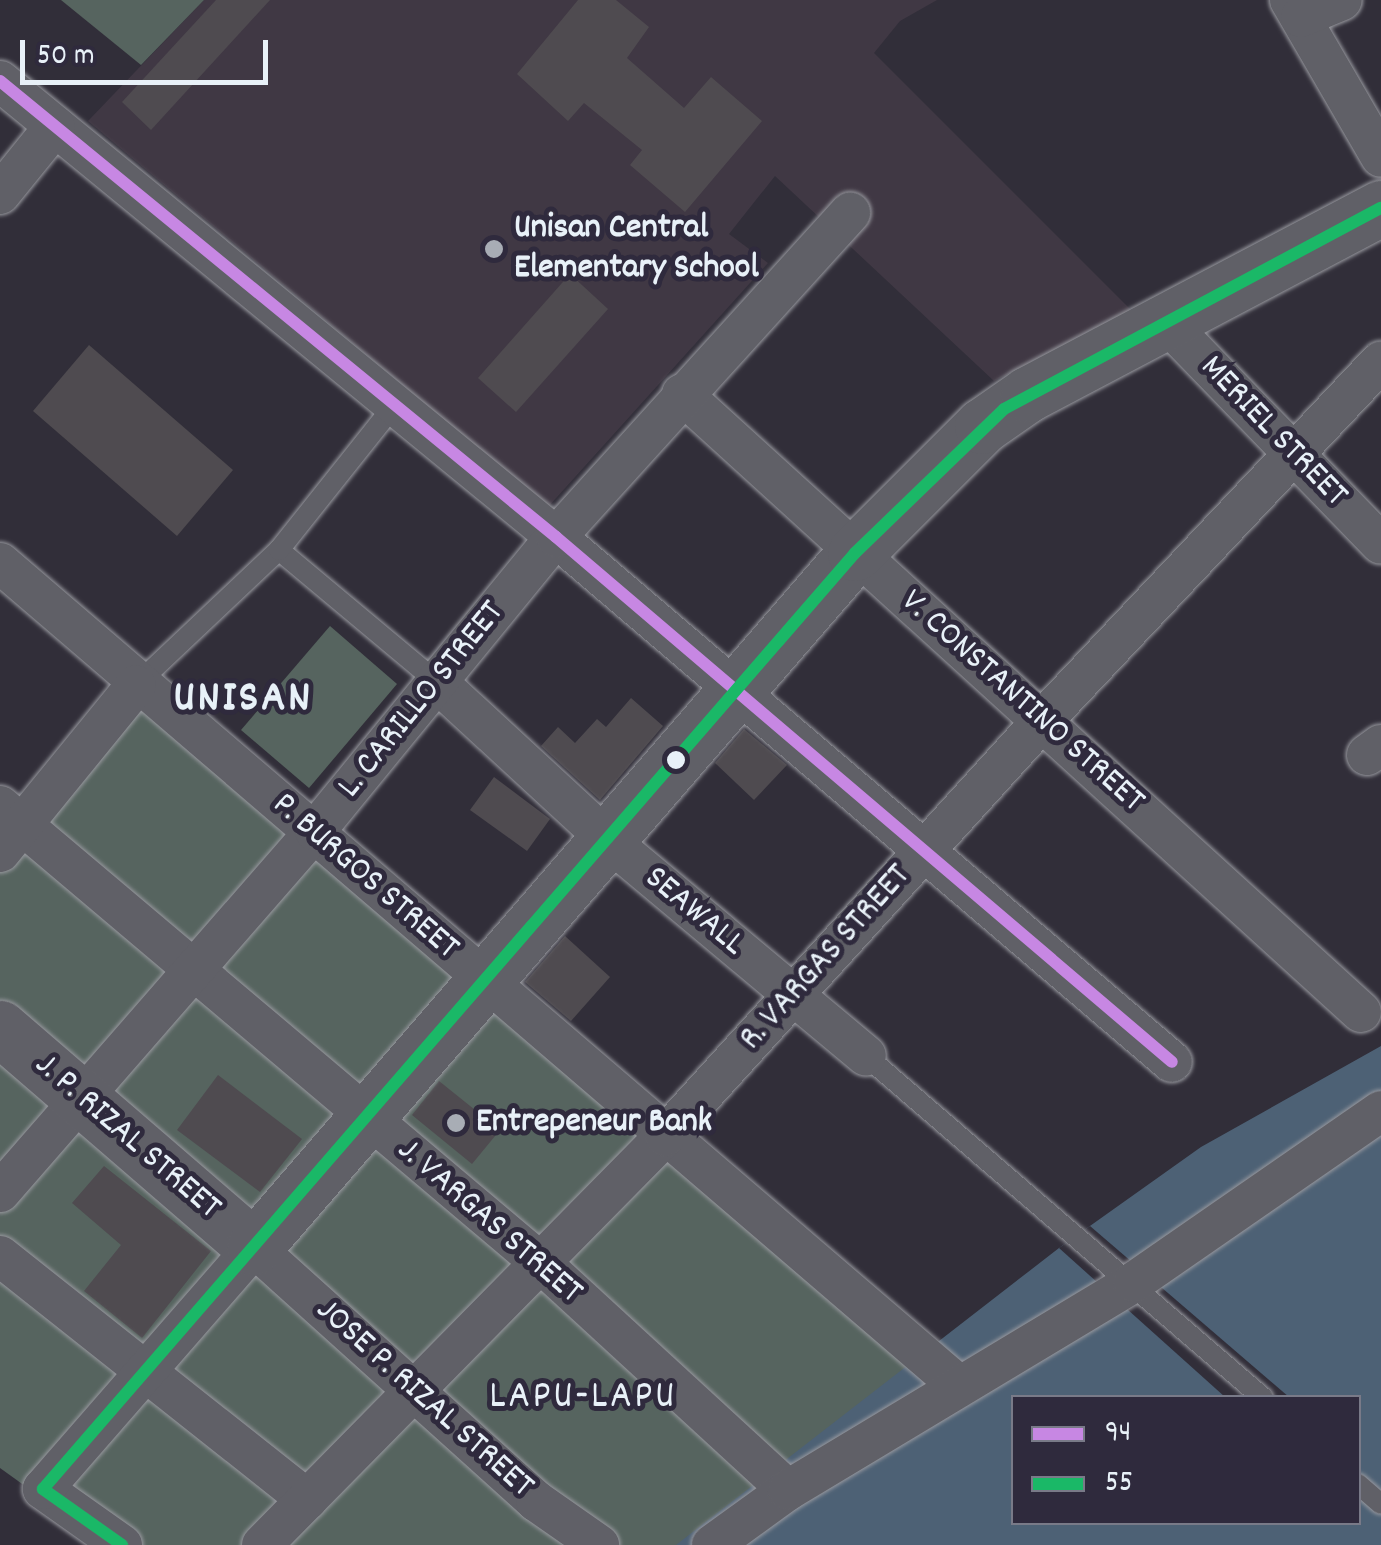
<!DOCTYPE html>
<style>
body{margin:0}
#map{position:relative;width:1381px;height:1545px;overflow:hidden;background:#312e39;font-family:Dekko,sans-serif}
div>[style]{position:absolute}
.built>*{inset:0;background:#403844}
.green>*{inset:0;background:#56645f}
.water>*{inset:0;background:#4d6175}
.pier>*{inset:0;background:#312e39}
.building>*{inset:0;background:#4f4b50}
.roads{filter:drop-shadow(0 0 2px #98999f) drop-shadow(0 0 2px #98999f)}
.service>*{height:20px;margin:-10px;padding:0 10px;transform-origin:10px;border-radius:10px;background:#606067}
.minor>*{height:40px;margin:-20px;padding:0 20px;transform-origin:20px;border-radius:20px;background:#606067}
.primary>*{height:55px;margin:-27.5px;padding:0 27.5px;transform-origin:27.5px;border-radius:27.5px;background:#606067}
.bus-1>*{height:12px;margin:-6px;padding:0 6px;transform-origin:6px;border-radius:6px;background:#c787e3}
.bus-2>*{height:12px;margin:-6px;padding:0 6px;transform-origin:6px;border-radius:6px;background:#1ab867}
.dots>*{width:28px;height:28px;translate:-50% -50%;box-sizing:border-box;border:5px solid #2f2a3d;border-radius:50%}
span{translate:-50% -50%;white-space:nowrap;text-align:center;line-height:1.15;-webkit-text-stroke:10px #2f2a3d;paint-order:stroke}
.poi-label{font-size:35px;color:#e8f1f8;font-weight:700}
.left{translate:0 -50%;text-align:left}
.street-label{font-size:35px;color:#e8f1f8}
.quarter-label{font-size:40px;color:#e8f1f8;letter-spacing:2.5px}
.district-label{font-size:45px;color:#e8f1f8;font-weight:700;letter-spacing:2.5px}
.legend{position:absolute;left:1011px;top:1395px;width:350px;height:130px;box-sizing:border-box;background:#2f2a3d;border:2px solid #797a88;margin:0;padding:12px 18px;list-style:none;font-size:30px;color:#e8f1f8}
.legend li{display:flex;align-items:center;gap:20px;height:50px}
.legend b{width:50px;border:2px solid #797a88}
.scale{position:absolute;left:20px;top:40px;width:248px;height:45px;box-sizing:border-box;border:5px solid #e8f1f8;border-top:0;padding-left:12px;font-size:30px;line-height:35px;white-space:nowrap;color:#e8f1f8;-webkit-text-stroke:8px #2f2a3d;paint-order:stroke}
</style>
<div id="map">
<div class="built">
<i style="clip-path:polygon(204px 0,937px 0,900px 21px,874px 53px,1132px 311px,994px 381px,775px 176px,729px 234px,768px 263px,548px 507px,88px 121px)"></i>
</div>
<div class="green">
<i style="clip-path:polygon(61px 0,204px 0,141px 65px)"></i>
<i style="clip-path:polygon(330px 626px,397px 684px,309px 788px,241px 730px)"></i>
<i style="clip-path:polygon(136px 685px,958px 1385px,712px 1545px,107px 1545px,0 1468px,0 850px)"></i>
</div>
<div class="water">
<i style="clip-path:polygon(evenodd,1381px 1046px,1381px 1545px,676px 1545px,1059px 1248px,1201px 1147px,1381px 1046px,1014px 1398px,1358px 1398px,1358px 1522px,1014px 1522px,1014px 1398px)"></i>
</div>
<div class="pier">
<i style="clip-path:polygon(1090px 1226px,1289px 1397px,1225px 1397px,1059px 1248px)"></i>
</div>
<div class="building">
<i style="clip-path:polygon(216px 0,270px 0,151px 130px,122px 102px)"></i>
<i style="clip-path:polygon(578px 0,616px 0,649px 27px,627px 58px,684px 108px,711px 77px,762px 121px,685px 212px,630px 165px,642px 150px,584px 103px,568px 121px,517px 74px)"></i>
<i style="clip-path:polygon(570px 274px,608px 309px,516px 412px,478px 378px)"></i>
<i style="clip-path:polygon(89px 345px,233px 470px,177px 536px,33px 411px)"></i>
<i style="clip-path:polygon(631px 698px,663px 726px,600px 800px,541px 746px,558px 727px,575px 743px,597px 719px,606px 727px)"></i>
<i style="clip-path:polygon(744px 729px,787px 765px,754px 800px,715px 763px)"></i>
<i style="clip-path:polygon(494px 777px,550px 819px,527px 851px,470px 810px)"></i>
<i style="clip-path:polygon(565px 936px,610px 977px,571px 1021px,525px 982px)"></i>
<i style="clip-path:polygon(218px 1075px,302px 1139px,260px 1192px,177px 1130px)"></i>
<i style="clip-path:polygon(439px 1081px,500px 1130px,472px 1164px,412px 1115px)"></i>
<i style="clip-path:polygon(104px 1166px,211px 1251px,142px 1338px,84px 1291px,121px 1245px,72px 1203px)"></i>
</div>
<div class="roads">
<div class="service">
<i style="left:279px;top:550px;width:207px;rotate:39.9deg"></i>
<i style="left:136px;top:685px;width:197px;rotate:-43.4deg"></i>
<i style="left:279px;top:550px;width:186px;rotate:-51.5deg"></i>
<i style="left:866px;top:1056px;width:524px;rotate:40.74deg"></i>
<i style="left:1358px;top:1484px;width:30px;rotate:41deg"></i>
</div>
<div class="minor">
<i style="left:1290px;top:0;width:181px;rotate:59.9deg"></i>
<i style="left:1301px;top:17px;width:44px;rotate:-22.5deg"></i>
<i style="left:0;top:81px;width:719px;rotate:39.36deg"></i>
<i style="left:556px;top:537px;width:809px;rotate:40.44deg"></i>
<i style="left:0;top:194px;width:87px;rotate:-51deg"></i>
<i style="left:1165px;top:321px;width:310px;rotate:45.9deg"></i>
<i style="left:682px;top:394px;width:918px;rotate:42.31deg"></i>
<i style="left:0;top:563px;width:1262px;rotate:40.63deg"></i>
<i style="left:438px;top:683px;width:231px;rotate:42.7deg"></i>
<i style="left:608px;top:840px;width:336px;rotate:39.9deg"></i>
<i style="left:1367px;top:755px;width:17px;rotate:-36deg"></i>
<i style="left:0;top:806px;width:708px;rotate:40.19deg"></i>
<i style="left:541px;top:1263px;width:335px;rotate:42.6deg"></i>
<i style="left:0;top:852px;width:215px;rotate:-50.8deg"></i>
<i style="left:0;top:1192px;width:479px;rotate:-48.9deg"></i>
<i style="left:315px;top:831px;width:380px;rotate:-50.7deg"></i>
<i style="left:556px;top:537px;width:438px;rotate:-47.8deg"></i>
<i style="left:0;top:1256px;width:392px;rotate:38.4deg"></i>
<i style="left:122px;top:1545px;width:97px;rotate:-144.7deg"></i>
<i style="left:43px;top:1489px;width:321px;rotate:-48.9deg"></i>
<i style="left:254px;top:1247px;width:380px;rotate:42deg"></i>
<i style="left:536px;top:1501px;width:77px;rotate:34.9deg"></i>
<i style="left:262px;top:1545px;width:574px;rotate:-45.42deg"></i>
<i style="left:665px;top:1136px;width:563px;rotate:-47.73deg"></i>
<i style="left:1044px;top:719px;width:491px;rotate:-46.7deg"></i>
<i style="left:712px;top:1545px;width:94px;rotate:-35.9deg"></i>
<i style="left:788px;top:1490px;width:404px;rotate:-31deg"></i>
<i style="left:1134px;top:1282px;width:300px;rotate:-34.7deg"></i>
</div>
<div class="primary">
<i style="left:0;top:1028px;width:335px;rotate:40.8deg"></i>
<i style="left:254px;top:1247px;width:918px;rotate:-49.11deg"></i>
<i style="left:855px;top:553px;width:180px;rotate:-45deg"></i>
<i style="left:982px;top:426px;width:56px;rotate:-34.8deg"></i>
<i style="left:1028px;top:394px;width:399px;rotate:-27.8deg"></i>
</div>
</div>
<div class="bus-1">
<i style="left:0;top:81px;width:719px;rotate:39.36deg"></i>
<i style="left:556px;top:537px;width:809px;rotate:40.44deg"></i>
</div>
<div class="bus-2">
<i style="left:122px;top:1545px;width:97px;rotate:-144.7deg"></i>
<i style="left:43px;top:1489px;width:1239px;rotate:-49.06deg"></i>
<i style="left:855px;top:553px;width:207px;rotate:-44deg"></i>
<i style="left:1004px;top:409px;width:427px;rotate:-28.1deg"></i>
</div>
<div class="dots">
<i style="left:494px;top:249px;background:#a8adb5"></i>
<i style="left:676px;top:760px;background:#e8f1f8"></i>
<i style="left:456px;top:1123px;background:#a8adb5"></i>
</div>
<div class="poi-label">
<span class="left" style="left:514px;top:249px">Unisan Central<br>Elementary School</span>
<span class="left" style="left:476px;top:1123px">Entrepeneur Bank</span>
</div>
<div class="street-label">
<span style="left:1273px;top:432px;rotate:46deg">MERIEL STREET</span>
<span style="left:422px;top:700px;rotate:-51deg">L. CARILLO STREET</span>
<span style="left:1022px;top:702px;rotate:42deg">V. CONSTANTINO STREET</span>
<span style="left:365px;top:877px;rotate:41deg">P. BURGOS STREET</span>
<span style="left:694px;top:912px;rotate:40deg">SEAWALL</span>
<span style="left:826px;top:958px;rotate:-48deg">R. VARGAS STREET</span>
<span style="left:127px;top:1137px;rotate:41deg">J. P. RIZAL STREET</span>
<span style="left:489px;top:1222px;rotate:41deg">J. VARGAS STREET</span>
<span style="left:424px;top:1399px;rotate:42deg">JOSE P. RIZAL STREET</span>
</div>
<div class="quarter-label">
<span style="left:583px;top:1399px">LAPU-LAPU</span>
</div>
<div class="district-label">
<span style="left:243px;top:701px">UNISAN</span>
</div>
<ul class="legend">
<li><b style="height:12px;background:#c787e3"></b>94</li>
<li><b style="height:12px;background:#1ab867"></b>55</li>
</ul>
<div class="scale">50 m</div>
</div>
